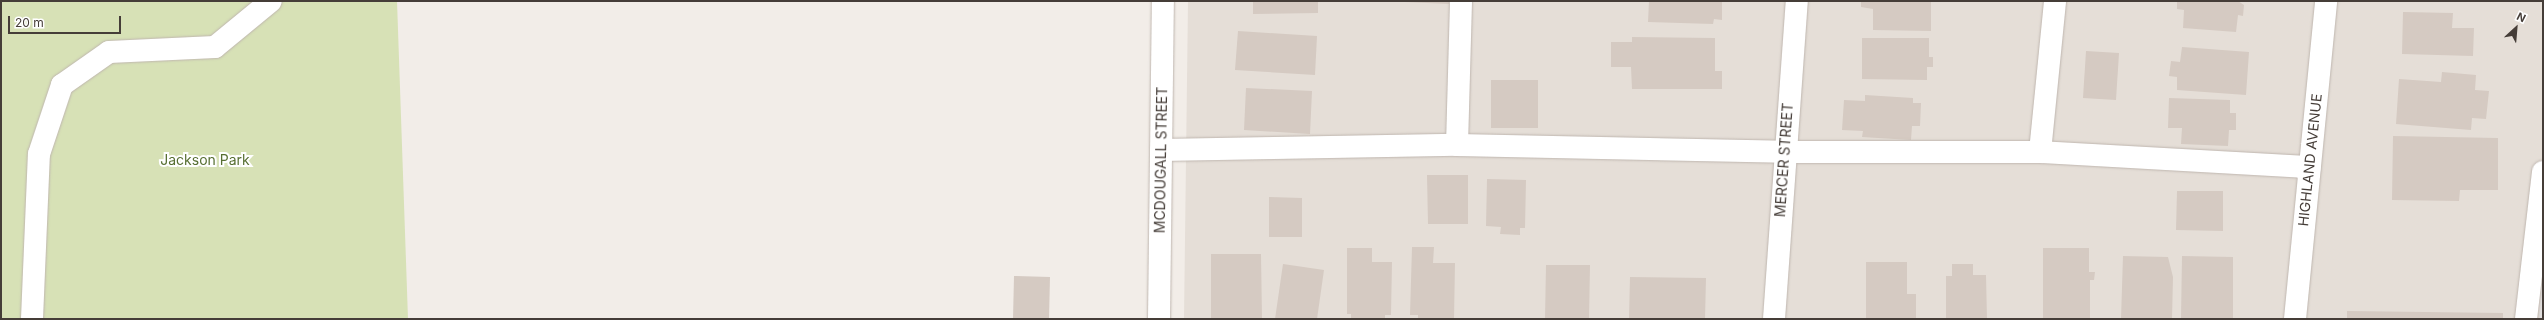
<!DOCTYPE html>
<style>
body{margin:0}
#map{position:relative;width:2544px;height:320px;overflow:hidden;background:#f2ede8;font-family:Inter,sans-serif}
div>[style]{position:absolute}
.residential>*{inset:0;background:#e5ded7}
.green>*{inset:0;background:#d7e1b6}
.parking>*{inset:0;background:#e1dedd}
.building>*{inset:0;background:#d5cac2}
.roads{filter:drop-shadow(0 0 1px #bfb6af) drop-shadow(0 0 1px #bfb6af)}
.minor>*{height:22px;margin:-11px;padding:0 11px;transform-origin:11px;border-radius:11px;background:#fff}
span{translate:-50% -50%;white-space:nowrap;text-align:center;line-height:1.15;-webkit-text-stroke:4px #fff;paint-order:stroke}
.park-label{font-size:14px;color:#576f32}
.street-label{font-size:14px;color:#453d38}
.frame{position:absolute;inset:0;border:2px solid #453d38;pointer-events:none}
.north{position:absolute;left:2496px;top:8px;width:40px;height:40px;-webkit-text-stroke:3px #fff;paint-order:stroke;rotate:26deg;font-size:11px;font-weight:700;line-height:16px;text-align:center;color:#453d38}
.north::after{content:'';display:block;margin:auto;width:14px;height:18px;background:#453d38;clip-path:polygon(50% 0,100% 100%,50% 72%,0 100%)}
.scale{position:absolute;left:8px;top:16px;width:113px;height:18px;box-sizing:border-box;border:2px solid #453d38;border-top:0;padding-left:5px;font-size:12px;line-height:14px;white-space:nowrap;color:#453d38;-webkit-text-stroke:3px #fff;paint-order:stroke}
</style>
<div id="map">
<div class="residential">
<i style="clip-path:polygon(1188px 1px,2543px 1px,2543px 319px,1184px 319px)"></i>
</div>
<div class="green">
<i style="clip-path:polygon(1px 1px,397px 1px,408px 319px,1px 319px)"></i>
</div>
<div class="parking">
<i style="clip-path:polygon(2542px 261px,2543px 319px,2539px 319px)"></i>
</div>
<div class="building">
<i style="clip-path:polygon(1253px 1px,1318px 1px,1318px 13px,1253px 14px)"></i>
<i style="clip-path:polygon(1405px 1px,1449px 1px,1449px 4px,1405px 2px)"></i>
<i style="clip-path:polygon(1649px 1px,1722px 1px,1722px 20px,1714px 19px,1713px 24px,1648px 22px)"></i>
<i style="clip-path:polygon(1861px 1px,1931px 1px,1931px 31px,1873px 30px,1873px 9px,1861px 7px)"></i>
<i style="clip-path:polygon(2177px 1px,2238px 1px,2244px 5px,2243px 16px,2238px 15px,2236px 32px,2183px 28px,2184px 10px,2177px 9px)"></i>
<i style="clip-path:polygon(2403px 12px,2453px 13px,2452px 28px,2474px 28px,2473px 56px,2402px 54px)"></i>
<i style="clip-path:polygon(1238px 31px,1317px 36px,1315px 75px,1235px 70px)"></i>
<i style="clip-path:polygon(1632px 37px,1715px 38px,1715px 71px,1722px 71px,1722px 89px,1632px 89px,1631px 67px,1611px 67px,1611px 42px,1632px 42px)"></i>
<i style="clip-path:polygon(1862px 38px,1929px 38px,1929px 57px,1933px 57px,1933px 67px,1927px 67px,1927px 80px,1862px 79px)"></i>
<i style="clip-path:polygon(2182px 47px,2249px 52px,2246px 95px,2177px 90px,2177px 77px,2169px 76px,2171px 61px,2180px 62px)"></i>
<i style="clip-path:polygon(2086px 51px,2119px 53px,2116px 100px,2083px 98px)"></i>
<i style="clip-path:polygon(2442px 72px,2476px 75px,2475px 90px,2489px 91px,2486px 119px,2472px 118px,2471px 130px,2396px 124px,2399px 79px,2441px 82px)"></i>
<i style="clip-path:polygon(1491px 80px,1538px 80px,1538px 128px,1491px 128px)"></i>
<i style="clip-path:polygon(1246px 88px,1312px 91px,1310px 134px,1244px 130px)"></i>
<i style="clip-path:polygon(1865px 95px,1913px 98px,1913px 103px,1921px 103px,1920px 126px,1912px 126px,1911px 140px,1862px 137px,1863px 131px,1842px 130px,1844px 100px,1865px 101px)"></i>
<i style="clip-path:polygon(2169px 98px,2230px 100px,2230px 113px,2236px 113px,2236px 130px,2229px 130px,2228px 146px,2181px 144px,2182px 128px,2168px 128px)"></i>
<i style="clip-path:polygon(2393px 136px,2498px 138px,2498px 190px,2460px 190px,2459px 201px,2392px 200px)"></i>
<i style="clip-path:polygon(1427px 175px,1468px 175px,1468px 224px,1428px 224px)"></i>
<i style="clip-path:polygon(1487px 179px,1526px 180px,1525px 228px,1520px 228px,1520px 235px,1500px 234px,1501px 227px,1486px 226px)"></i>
<i style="clip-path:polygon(2177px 191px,2223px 191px,2223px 231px,2176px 230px)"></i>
<i style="clip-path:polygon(1269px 197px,1302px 198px,1302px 237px,1269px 237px)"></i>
<i style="clip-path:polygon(1412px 247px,1434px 247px,1433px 263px,1455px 263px,1454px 319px,1418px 319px,1418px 315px,1410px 315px)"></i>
<i style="clip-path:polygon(1347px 248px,1372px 248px,1372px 262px,1392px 262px,1391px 315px,1385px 315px,1385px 319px,1351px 319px,1351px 314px,1347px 314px)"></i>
<i style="clip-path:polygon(2043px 248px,2089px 248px,2089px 272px,2095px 272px,2094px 280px,2090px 280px,2090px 319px,2043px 319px)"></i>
<i style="clip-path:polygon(1211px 254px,1261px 254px,1262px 319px,1211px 319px)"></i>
<i style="clip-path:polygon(2123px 256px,2168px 257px,2173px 277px,2172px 319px,2121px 319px)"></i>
<i style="clip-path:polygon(2182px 256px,2233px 257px,2233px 319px,2181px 319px)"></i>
<i style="clip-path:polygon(1866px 262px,1907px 262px,1907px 294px,1916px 294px,1916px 319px,1866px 319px)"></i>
<i style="clip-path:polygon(1283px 264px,1324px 270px,1317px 319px,1275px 319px)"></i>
<i style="clip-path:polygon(1952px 264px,1973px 264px,1973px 275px,1986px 275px,1987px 319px,1946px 319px,1946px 276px,1952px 276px)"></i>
<i style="clip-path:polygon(1546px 265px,1590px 265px,1589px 319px,1545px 319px)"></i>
<i style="clip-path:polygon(1014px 276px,1050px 277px,1049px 319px,1013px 319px)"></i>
<i style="clip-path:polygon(1630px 277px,1706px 278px,1705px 319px,1629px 319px)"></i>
<i style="clip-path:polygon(2347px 311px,2503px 313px,2503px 319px,2347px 319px)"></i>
</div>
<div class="roads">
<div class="minor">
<i style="left:1457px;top:145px;width:144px;rotate:-88.4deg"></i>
<i style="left:1161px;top:150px;width:296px;rotate:-1deg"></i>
<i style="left:1457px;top:145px;width:327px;rotate:1.2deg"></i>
<i style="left:1784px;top:152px;width:256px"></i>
<i style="left:2040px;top:152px;width:270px;rotate:3.2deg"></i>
<i style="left:2040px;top:152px;width:152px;rotate:-84.3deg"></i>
<i style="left:32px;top:319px;width:165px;rotate:-87.6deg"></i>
<i style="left:39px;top:154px;width:73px;rotate:-71.6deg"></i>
<i style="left:62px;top:85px;width:57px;rotate:-35.1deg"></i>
<i style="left:109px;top:52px;width:106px;rotate:-2.7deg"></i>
<i style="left:215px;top:47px;width:72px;rotate:-39.4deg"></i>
<i style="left:1159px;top:319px;width:318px;rotate:-89.3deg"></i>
<i style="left:1774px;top:319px;width:319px;rotate:-85.9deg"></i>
<i style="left:2295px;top:319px;width:320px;rotate:-84.4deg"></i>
<i style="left:2526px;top:319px;width:148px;rotate:-83.4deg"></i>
</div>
</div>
<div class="park-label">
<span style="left:205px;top:160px">Jackson Park</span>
</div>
<div class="street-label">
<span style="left:1161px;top:160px;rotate:-89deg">MCDOUGALL STREET</span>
<span style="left:1784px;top:160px;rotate:-86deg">MERCER STREET</span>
<span style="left:2310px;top:160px;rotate:-84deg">HIGHLAND AVENUE</span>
</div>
<div class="frame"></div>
<div class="north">N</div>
<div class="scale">20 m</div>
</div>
